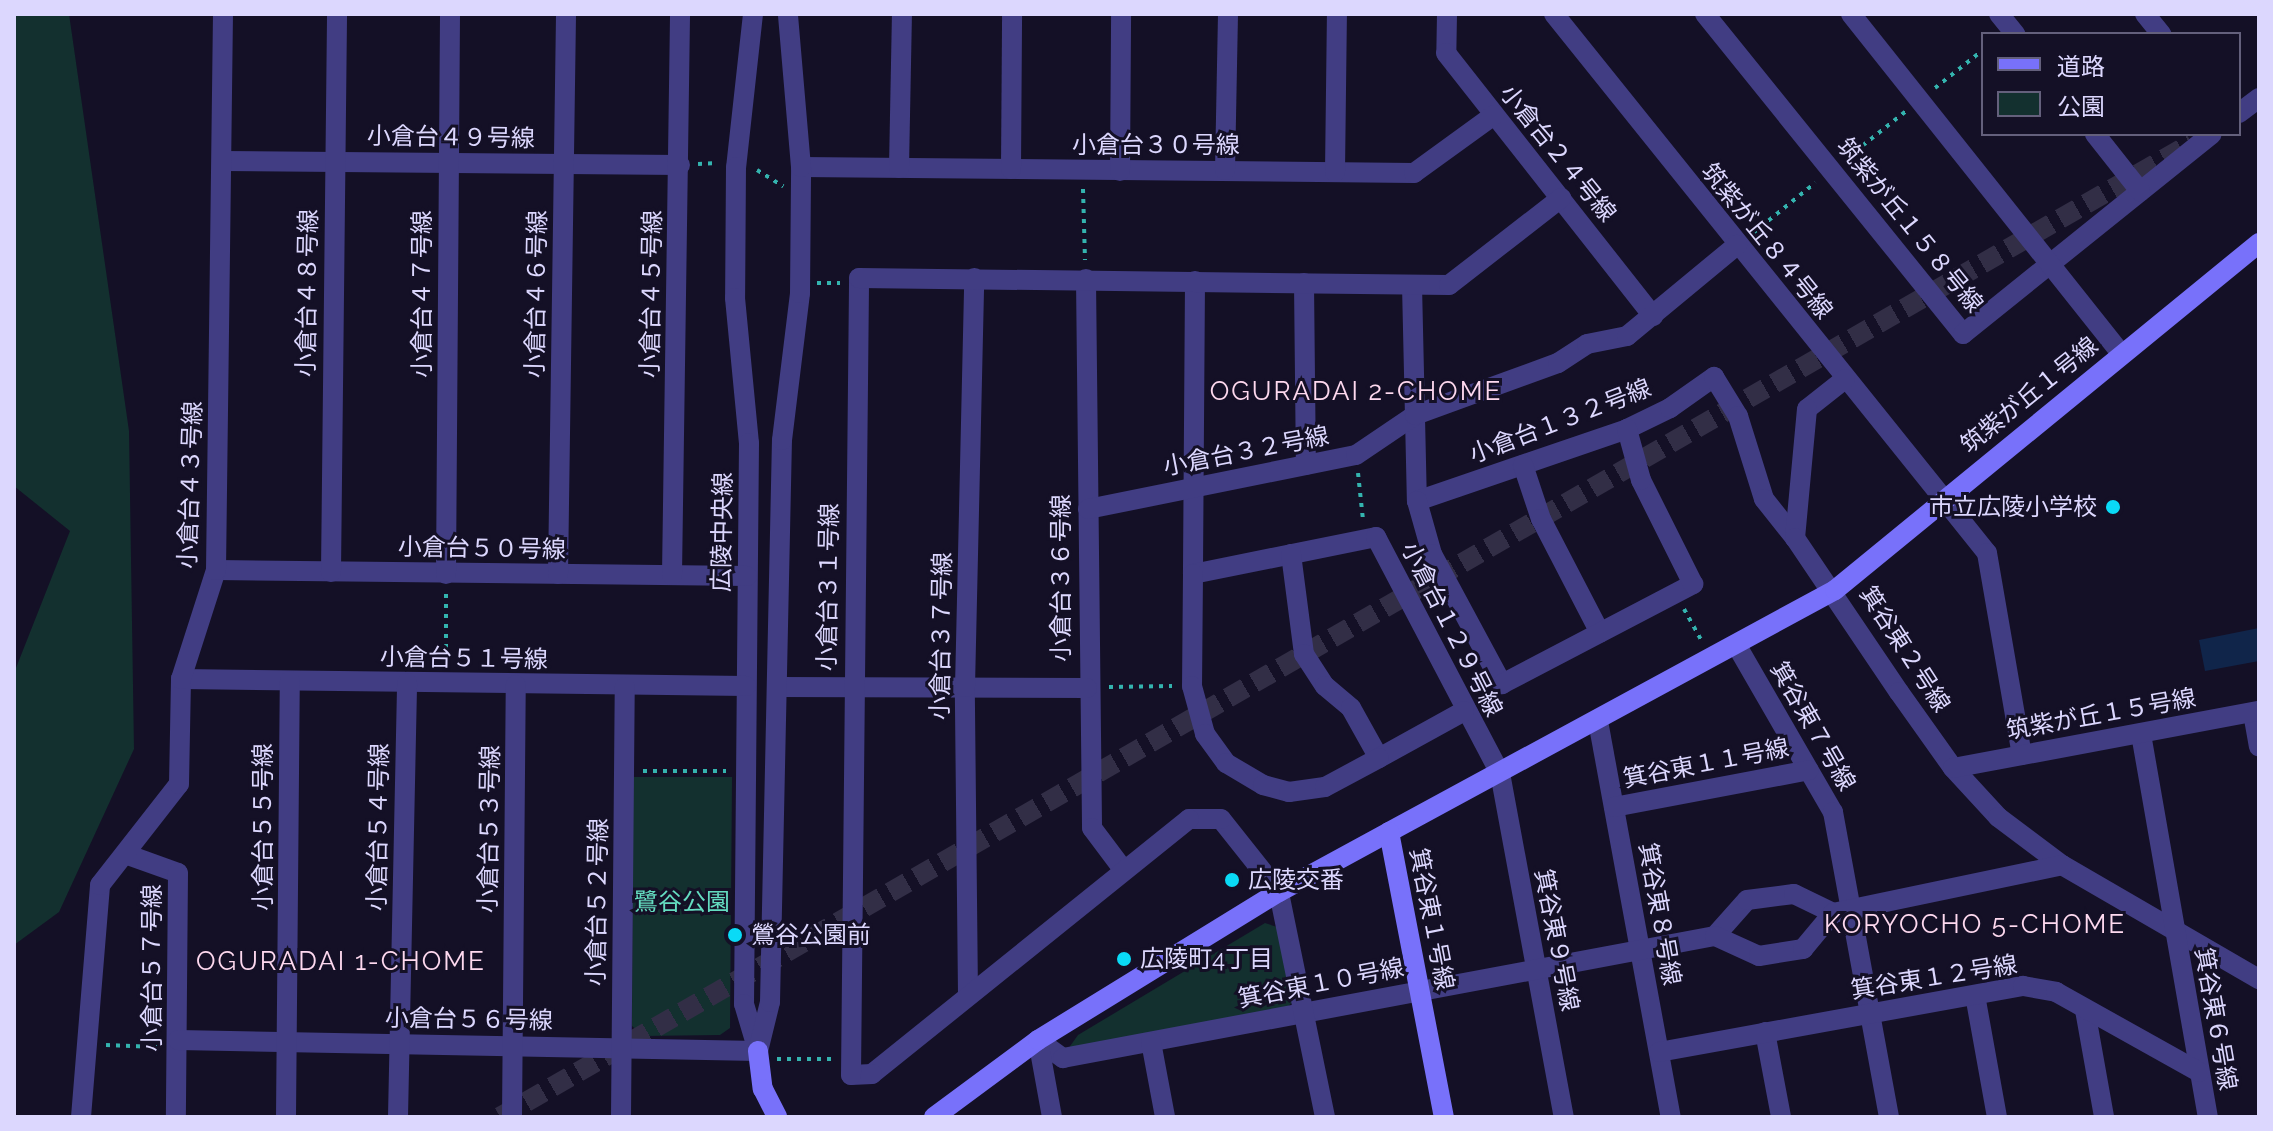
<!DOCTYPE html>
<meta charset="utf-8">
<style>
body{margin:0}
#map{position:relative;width:2273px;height:1131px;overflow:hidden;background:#141026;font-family:Raleway,"Noto Sans JP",sans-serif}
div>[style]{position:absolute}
.green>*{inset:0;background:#13302f}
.water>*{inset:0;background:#10254a}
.secondary-tunnel>*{height:20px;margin-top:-10px;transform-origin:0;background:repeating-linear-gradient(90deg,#322e46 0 20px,transparent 0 30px)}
.path>*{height:4px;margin-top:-2px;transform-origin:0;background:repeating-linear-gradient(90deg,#34b4af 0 4px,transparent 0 10px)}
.street>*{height:20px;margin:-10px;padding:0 10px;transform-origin:10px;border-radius:10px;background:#413d83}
.secondary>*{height:20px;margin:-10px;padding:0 10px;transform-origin:10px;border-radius:10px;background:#7871fa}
.dots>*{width:22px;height:22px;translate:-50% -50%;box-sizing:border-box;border:4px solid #141026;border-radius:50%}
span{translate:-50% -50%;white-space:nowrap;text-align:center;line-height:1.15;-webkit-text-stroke:6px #141026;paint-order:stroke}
.street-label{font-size:24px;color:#dcd7fe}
.poi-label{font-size:24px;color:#dcd7fe}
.right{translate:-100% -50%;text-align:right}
.left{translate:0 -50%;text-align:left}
.park-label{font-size:24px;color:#64dcc0}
.neighbourhood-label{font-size:26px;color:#fed9ef;letter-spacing:2px}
.frame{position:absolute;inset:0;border:16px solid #dcd7fe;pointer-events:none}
.legend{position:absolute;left:1981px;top:32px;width:260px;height:104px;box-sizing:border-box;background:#141026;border:2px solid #64607c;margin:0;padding:10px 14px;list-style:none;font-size:24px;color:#dcd7fe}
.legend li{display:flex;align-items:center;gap:16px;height:40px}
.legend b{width:40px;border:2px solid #64607c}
</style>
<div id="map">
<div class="green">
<i style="clip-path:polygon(14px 14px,69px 14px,129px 431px,134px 749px,59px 912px,14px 945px,14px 673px,70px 531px,14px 486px)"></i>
<i style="clip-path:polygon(633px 777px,732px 777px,730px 1028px,720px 1035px,643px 1036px,632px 1026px)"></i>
<i style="clip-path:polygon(1265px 923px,1280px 928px,1294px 1000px,1285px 1010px,1068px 1049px,1078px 1035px)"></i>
</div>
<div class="water">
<i style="clip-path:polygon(2259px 628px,2259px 661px,2205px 671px,2199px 640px)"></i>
</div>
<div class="secondary-tunnel">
<i style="left:500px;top:1117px;width:1952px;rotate:-29.93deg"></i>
</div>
<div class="path">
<i style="left:1935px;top:88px;width:61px;rotate:-38.4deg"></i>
<i style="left:1847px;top:158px;width:75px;rotate:-38.5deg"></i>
<i style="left:698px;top:164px;width:19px;rotate:-3deg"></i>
<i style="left:757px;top:170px;width:31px;rotate:32deg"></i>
<i style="left:1083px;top:189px;width:71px;rotate:88.4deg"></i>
<i style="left:1753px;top:233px;width:80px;rotate:-38.9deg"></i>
<i style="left:817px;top:283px;width:23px"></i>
<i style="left:1358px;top:473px;width:47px;rotate:83.9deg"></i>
<i style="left:446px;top:594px;width:71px;rotate:90deg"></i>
<i style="left:1684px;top:609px;width:35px;rotate:61deg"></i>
<i style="left:1109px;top:687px;width:63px;rotate:-0.9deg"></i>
<i style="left:643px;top:771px;width:83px"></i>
<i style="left:106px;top:1045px;width:51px;rotate:2.2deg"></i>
<i style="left:777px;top:1059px;width:55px"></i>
</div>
<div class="street">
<i style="left:753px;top:14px;width:154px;rotate:96.3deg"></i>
<i style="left:736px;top:167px;width:131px;rotate:90.4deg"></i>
<i style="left:735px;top:298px;width:146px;rotate:84.5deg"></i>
<i style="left:749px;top:443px;width:561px;rotate:90.51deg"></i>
<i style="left:744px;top:1004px;width:49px;rotate:73.4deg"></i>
<i style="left:1447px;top:14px;width:39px;rotate:91deg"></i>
<i style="left:1446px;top:53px;width:335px;rotate:51.8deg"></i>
<i style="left:1554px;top:14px;width:691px;rotate:51.22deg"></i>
<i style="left:1987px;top:553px;width:205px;rotate:80.2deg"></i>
<i style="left:1705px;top:14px;width:411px;rotate:51.1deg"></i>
<i style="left:1963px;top:334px;width:319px;rotate:-38.8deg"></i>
<i style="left:1851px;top:14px;width:433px;rotate:51.5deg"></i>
<i style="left:1999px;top:14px;width:26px;rotate:51deg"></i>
<i style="left:2145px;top:14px;width:26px;rotate:51deg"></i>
<i style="left:2239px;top:113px;width:25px;rotate:-37deg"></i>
<i style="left:2095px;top:134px;width:73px;rotate:51.7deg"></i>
<i style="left:222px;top:161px;width:458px;rotate:0.5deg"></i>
<i style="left:801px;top:167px;width:613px;rotate:0.56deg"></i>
<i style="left:1414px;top:173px;width:99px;rotate:-35.9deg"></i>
<i style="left:899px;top:168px;width:154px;rotate:-88.9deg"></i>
<i style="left:1011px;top:169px;width:155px;rotate:-89.6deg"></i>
<i style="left:1225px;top:170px;width:156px;rotate:-88.9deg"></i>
<i style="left:1120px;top:171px;width:157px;rotate:-89.6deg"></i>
<i style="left:1335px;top:172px;width:158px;rotate:-89.3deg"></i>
<i style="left:1086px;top:279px;width:549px;rotate:89.37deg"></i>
<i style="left:1092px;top:828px;width:50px;rotate:53.1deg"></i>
<i style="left:1195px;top:281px;width:293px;rotate:90.4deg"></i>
<i style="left:1193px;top:574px;width:187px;rotate:-11.4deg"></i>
<i style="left:1376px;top:537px;width:267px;rotate:62.3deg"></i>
<i style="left:1500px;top:773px;width:350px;rotate:79.5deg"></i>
<i style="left:1304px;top:283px;width:182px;rotate:89.4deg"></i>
<i style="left:1412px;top:285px;width:216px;rotate:88.7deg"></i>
<i style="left:1417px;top:501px;width:222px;rotate:-18.9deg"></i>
<i style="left:1627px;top:429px;width:48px;rotate:-26deg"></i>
<i style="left:1670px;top:408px;width:54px;rotate:-35.2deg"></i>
<i style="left:1714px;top:377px;width:46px;rotate:58.4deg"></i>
<i style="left:1738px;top:416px;width:87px;rotate:72.6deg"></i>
<i style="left:1764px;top:499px;width:50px;rotate:51.5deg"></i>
<i style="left:1845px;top:379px;width:48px;rotate:141.7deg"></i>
<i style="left:1807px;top:409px;width:130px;rotate:95.3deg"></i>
<i style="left:1795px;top:538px;width:186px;rotate:56deg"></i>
<i style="left:1899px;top:692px;width:93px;rotate:54.6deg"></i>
<i style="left:1953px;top:768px;width:67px;rotate:47.4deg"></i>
<i style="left:1998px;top:817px;width:80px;rotate:36.9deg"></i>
<i style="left:2062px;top:865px;width:228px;rotate:30.1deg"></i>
<i style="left:1523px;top:465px;width:57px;rotate:71.6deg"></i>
<i style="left:1541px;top:519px;width:128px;rotate:62.6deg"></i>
<i style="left:1417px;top:501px;width:55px;rotate:74.2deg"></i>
<i style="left:1432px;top:554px;width:148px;rotate:61.7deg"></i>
<i style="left:1502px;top:684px;width:216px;rotate:-27.6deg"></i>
<i style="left:1693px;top:584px;width:116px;rotate:-116.6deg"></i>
<i style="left:1641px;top:480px;width:53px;rotate:-105.4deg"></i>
<i style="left:1088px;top:509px;width:273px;rotate:-11.4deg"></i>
<i style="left:1356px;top:455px;width:71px;rotate:-34.1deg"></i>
<i style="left:1415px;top:415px;width:152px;rotate:-20deg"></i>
<i style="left:1558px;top:363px;width:35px;rotate:-33deg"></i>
<i style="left:1587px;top:344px;width:41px;rotate:-11.3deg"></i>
<i style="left:1627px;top:336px;width:143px;rotate:-39.6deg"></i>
<i style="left:1291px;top:554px;width:101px;rotate:82.6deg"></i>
<i style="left:1304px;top:654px;width:38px;rotate:57deg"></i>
<i style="left:1325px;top:686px;width:34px;rotate:40deg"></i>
<i style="left:1351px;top:708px;width:57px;rotate:60.8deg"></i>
<i style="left:1379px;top:758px;width:97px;rotate:-28.9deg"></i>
<i style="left:216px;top:570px;width:531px;rotate:0.65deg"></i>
<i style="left:331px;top:572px;width:558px;rotate:-89.38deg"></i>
<i style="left:446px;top:574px;width:560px;rotate:-89.59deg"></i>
<i style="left:558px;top:574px;width:560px;rotate:-89.18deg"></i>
<i style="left:1193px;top:574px;width:112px;rotate:90.5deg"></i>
<i style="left:1192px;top:686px;width:50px;rotate:74.8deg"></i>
<i style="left:1205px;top:734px;width:36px;rotate:54deg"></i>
<i style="left:1226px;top:763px;width:43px;rotate:30.7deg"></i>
<i style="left:1263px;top:785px;width:27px;rotate:15deg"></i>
<i style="left:1289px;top:792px;width:36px;rotate:-8deg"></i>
<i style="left:1325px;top:787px;width:61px;rotate:-28.2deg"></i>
<i style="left:672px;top:575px;width:561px;rotate:-89.18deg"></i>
<i style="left:1737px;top:646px;width:192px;rotate:60deg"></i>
<i style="left:1833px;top:812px;width:310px;rotate:79.6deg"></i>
<i style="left:181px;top:679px;width:565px;rotate:0.71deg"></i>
<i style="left:778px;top:687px;width:309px;rotate:0.2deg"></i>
<i style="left:2253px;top:713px;width:34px;rotate:80deg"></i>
<i style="left:1598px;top:721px;width:403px;rotate:79.6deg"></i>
<i style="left:2141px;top:734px;width:389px;rotate:80.1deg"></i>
<i style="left:1953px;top:768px;width:311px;rotate:-10.6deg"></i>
<i style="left:1614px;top:807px;width:198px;rotate:-10.7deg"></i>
<i style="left:128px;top:855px;width:53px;rotate:19.8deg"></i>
<i style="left:178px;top:873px;width:244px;rotate:90.5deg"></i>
<i style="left:1715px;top:936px;width:48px;rotate:-48.4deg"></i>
<i style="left:1747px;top:900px;width:47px;rotate:-7.3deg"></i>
<i style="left:1794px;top:894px;width:43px;rotate:26deg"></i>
<i style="left:968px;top:995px;width:308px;rotate:-90.6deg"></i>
<i style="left:965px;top:687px;width:409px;rotate:-88.7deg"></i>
<i style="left:1975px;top:995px;width:124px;rotate:79.8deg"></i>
<i style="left:2085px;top:1010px;width:109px;rotate:79.9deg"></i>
<i style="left:1765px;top:1032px;width:86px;rotate:79.3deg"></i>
<i style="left:178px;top:1040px;width:580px;rotate:1.09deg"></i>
<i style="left:1038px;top:1040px;width:31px;rotate:36deg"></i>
<i style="left:1063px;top:1058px;width:663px;rotate:-10.6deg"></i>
<i style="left:1715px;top:936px;width:48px;rotate:24.4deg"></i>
<i style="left:1759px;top:956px;width:45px;rotate:-9deg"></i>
<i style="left:1803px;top:949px;width:47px;rotate:-50.2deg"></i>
<i style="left:1833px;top:913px;width:234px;rotate:-11.8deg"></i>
<i style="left:1038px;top:1040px;width:78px;rotate:79.7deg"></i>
<i style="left:1151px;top:1042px;width:76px;rotate:79.4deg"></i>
<i style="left:758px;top:1051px;width:50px;rotate:-76.2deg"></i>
<i style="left:770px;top:1002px;width:562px;rotate:-88.78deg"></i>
<i style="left:782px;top:440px;width:148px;rotate:-83deg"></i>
<i style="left:800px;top:293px;width:126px;rotate:-89.5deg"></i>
<i style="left:801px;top:167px;width:154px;rotate:-94.9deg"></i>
<i style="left:1659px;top:1052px;width:370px;rotate:-10.3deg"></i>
<i style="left:2023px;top:986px;width:34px;rotate:10deg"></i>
<i style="left:2056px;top:992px;width:164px;rotate:29.2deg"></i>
<i style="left:81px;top:1117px;width:233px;rotate:-85.3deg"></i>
<i style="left:100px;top:885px;width:128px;rotate:-52deg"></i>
<i style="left:179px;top:784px;width:105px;rotate:-88.9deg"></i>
<i style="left:181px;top:679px;width:114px;rotate:-72.2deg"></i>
<i style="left:216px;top:570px;width:556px;rotate:-89.28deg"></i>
<i style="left:286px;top:1117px;width:436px;rotate:-89.5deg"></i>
<i style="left:398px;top:1117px;width:434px;rotate:-88.8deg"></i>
<i style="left:512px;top:1117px;width:432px;rotate:-89.5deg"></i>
<i style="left:621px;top:1117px;width:430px;rotate:-89.5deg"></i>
<i style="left:1325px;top:1117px;width:230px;rotate:-101.6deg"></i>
<i style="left:1279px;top:892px;width:93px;rotate:-128.5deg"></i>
<i style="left:1221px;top:819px;width:32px;rotate:180deg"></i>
<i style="left:1189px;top:819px;width:407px;rotate:141.2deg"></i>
<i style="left:872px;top:1074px;width:21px;rotate:177deg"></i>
<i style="left:851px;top:1075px;width:797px;rotate:-89.42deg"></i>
<i style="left:859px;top:278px;width:590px;rotate:0.68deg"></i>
<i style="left:1449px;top:285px;width:142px;rotate:-37.8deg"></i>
</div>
<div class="secondary">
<i style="left:1389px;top:832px;width:507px;rotate:-28.48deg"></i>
<i style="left:1835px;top:590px;width:548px;rotate:-39.3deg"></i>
<i style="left:758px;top:1051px;width:38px;rotate:83deg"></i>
<i style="left:763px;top:1089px;width:31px;rotate:63deg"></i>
<i style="left:934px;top:1117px;width:129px;rotate:-36.5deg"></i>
<i style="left:1038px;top:1040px;width:283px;rotate:-31.6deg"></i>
<i style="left:1279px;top:892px;width:125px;rotate:-28.6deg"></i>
<i style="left:1389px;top:832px;width:290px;rotate:79.1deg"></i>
</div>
<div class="dots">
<i style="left:2113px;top:507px;background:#0adaf6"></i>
<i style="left:1232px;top:880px;background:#0adaf6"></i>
<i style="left:735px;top:935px;background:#0adaf6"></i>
<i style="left:1124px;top:959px;background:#0adaf6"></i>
</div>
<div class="street-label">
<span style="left:451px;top:137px;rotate:1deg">小倉台４９号線</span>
<span style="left:1156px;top:145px">小倉台３０号線</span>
<span style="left:1558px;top:153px;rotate:51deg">小倉台２４号線</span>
<span style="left:1910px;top:225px;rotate:51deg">筑紫が丘１５８号線</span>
<span style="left:1767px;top:241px;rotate:51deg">筑紫が丘８４号線</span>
<span style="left:307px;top:293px;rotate:-89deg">小倉台４８号線</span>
<span style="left:422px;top:294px;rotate:-90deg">小倉台４７号線</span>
<span style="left:536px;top:294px;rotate:-89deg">小倉台４６号線</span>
<span style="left:651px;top:294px;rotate:-89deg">小倉台４５号線</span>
<span style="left:2029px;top:395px;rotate:-39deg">筑紫が丘１号線</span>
<span style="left:1560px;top:421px;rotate:-21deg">小倉台１３２号線</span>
<span style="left:1246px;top:451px;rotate:-11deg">小倉台３２号線</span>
<span style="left:190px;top:485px;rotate:-88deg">小倉台４３号線</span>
<span style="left:722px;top:532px;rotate:-89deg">広陵中央線</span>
<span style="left:482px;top:548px;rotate:1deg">小倉台５０号線</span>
<span style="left:1061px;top:578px;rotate:-90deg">小倉台３６号線</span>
<span style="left:828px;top:587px;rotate:-89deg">小倉台３１号線</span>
<span style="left:1452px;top:629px;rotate:63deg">小倉台１２９号線</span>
<span style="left:941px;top:636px;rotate:-89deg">小倉台３７号線</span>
<span style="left:1905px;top:649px;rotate:57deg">箕谷東２号線</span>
<span style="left:464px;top:658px;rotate:1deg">小倉台５１号線</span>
<span style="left:2101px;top:714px;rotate:-10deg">筑紫が丘１５号線</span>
<span style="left:1813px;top:726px;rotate:60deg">箕谷東７号線</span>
<span style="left:1706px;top:763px;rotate:-11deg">箕谷東１１号線</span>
<span style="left:263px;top:827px;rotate:-90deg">小倉台５５号線</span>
<span style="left:378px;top:827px;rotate:-89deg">小倉台５４号線</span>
<span style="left:489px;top:829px;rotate:-89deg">小倉台５３号線</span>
<span style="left:597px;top:902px;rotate:-89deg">小倉台５２号線</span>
<span style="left:1660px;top:914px;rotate:80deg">箕谷東８号線</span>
<span style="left:1432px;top:919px;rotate:79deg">箕谷東１号線</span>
<span style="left:1557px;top:940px;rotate:79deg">箕谷東９号線</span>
<span style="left:152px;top:968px;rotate:-90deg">小倉台５７号線</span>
<span style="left:1934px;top:977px;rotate:-9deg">箕谷東１２号線</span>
<span style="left:1321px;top:983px;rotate:-11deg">箕谷東１０号線</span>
<span style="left:469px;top:1019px;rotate:1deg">小倉台５６号線</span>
<span style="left:2216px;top:1019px;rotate:80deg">箕谷東６号線</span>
</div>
<div class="poi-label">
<span class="right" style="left:2097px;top:507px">市立広陵小学校</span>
<span class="left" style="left:1248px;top:880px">広陵交番</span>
<span class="left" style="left:751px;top:935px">鶯谷公園前</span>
<span class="left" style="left:1140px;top:959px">広陵町4丁目</span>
</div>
<div class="park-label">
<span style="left:682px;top:902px">鷺谷公園</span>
</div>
<div class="neighbourhood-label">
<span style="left:1356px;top:392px">OGURADAI 2-CHOME</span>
<span style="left:1975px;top:925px">KORYOCHO 5-CHOME</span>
<span style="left:341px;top:962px">OGURADAI 1-CHOME</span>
</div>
<div class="frame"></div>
<ul class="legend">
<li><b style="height:10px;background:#7871fa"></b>道路</li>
<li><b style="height:22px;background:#13302f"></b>公園</li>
</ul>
</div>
